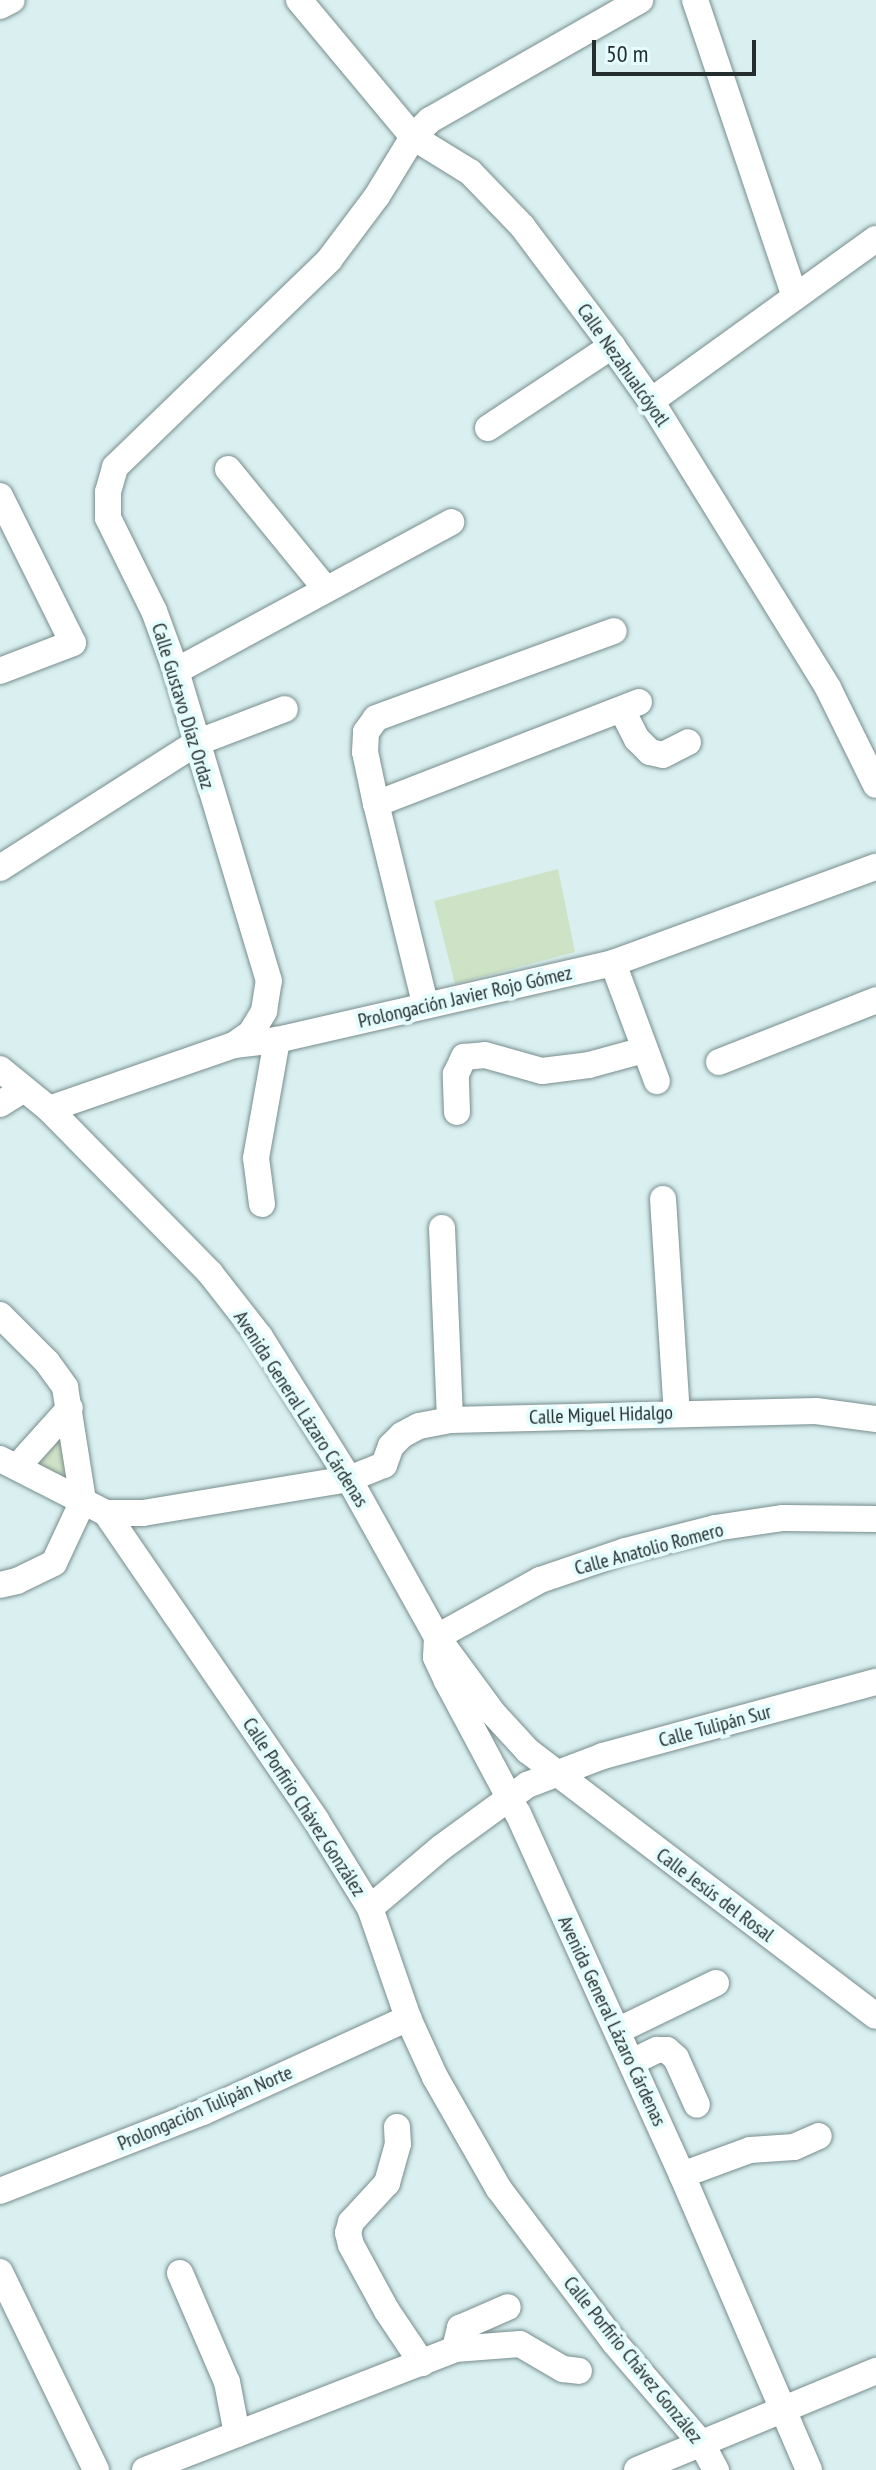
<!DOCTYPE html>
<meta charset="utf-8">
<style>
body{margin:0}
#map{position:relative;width:876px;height:2470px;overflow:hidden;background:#d9eff0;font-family:"PT Sans Narrow",sans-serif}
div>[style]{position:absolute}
.green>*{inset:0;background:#cee2c5}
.roads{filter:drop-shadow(0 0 2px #788d8d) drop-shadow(0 0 2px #788d8d)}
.minor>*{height:26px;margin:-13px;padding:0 13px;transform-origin:13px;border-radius:13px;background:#fff}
span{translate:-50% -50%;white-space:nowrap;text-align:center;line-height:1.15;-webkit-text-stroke:8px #e6fdfd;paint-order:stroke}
.street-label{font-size:20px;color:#252e2e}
.scale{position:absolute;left:592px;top:40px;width:164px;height:36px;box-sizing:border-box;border:4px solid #252e2e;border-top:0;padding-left:10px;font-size:24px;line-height:28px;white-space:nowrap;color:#252e2e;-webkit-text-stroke:6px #e6fdfd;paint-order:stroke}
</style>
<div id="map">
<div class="green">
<i style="clip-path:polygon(558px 869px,575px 952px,455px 984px,434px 901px)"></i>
<i style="clip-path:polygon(67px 1433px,70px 1489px,25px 1467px)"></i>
</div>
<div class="roads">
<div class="minor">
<i style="left:299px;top:0;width:178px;rotate:50.2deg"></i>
<i style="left:413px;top:137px;width:67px;rotate:31.6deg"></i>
<i style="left:470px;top:172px;width:75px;rotate:46.1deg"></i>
<i style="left:522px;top:226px;width:150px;rotate:53.1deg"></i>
<i style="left:612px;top:346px;width:67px;rotate:54.7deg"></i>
<i style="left:651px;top:401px;width:337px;rotate:58.3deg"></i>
<i style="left:828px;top:688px;width:108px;rotate:63.7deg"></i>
<i style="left:695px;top:0;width:311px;rotate:71.4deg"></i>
<i style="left:0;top:6px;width:13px;rotate:-27deg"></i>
<i style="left:651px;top:401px;width:277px;rotate:-35.8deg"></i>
<i style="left:488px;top:428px;width:149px;rotate:-33.5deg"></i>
<i style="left:228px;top:469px;width:155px;rotate:50.8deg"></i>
<i style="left:0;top:496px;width:164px;rotate:63.6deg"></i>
<i style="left:73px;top:643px;width:78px;rotate:159deg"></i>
<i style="left:176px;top:671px;width:313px;rotate:-28.4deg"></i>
<i style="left:622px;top:710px;width:33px;rotate:63deg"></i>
<i style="left:637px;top:739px;width:18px;rotate:45deg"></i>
<i style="left:650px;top:752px;width:13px;rotate:13deg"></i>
<i style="left:663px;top:755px;width:28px;rotate:-27deg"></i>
<i style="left:376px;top:804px;width:282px;rotate:-21.2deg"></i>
<i style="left:0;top:868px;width:232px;rotate:-32.5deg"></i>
<i style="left:196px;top:743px;width:95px;rotate:-20.9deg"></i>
<i style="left:613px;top:963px;width:126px;rotate:69.6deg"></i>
<i style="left:425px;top:1003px;width:205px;rotate:-103.8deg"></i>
<i style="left:376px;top:804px;width:53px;rotate:-101.9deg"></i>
<i style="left:365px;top:752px;width:20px;rotate:-87deg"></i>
<i style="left:366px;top:732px;width:17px;rotate:-54deg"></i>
<i style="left:376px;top:718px;width:253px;rotate:-20.1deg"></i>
<i style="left:234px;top:1045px;width:21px;rotate:-35deg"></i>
<i style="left:251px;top:1033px;width:26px;rotate:-59deg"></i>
<i style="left:264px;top:1011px;width:30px;rotate:-81deg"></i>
<i style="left:269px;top:981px;width:324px;rotate:-106.7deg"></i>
<i style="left:176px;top:671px;width:64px;rotate:-110.1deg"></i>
<i style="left:154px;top:611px;width:104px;rotate:-116.3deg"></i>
<i style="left:108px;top:518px;width:26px;rotate:-90deg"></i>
<i style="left:108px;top:492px;width:26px;rotate:-74deg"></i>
<i style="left:115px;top:467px;width:298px;rotate:-44deg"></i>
<i style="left:329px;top:260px;width:80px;rotate:-53.1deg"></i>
<i style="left:377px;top:196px;width:69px;rotate:-58.6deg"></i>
<i style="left:413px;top:137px;width:24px;rotate:-45deg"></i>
<i style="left:430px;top:120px;width:242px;rotate:-29.7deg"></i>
<i style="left:719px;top:1062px;width:169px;rotate:-21.5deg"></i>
<i style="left:0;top:1069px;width:63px;rotate:39.2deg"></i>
<i style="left:49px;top:1109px;width:230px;rotate:45.5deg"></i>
<i style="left:210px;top:1273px;width:81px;rotate:52deg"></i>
<i style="left:260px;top:1337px;width:168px;rotate:57.9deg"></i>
<i style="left:349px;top:1479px;width:181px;rotate:60.9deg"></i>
<i style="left:437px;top:1637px;width:94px;rotate:53.6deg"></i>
<i style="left:493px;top:1713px;width:52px;rotate:47.4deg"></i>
<i style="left:528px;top:1751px;width:437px;rotate:37.3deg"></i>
<i style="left:0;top:1104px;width:28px;rotate:-32deg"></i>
<i style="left:49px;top:1109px;width:196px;rotate:-19.1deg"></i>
<i style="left:234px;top:1045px;width:43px;rotate:-6.6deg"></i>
<i style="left:277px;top:1040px;width:345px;rotate:-12.9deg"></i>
<i style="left:613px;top:963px;width:280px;rotate:-20.1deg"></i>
<i style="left:457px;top:1112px;width:38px;rotate:-92deg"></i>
<i style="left:456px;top:1074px;width:19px;rotate:-65deg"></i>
<i style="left:464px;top:1057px;width:21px;rotate:-5deg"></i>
<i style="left:485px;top:1055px;width:59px;rotate:15.7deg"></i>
<i style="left:542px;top:1071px;width:47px;rotate:-7.3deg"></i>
<i style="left:589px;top:1065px;width:57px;rotate:-15.3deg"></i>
<i style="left:663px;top:1199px;width:214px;rotate:86.3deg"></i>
<i style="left:262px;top:1204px;width:46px;rotate:-97.4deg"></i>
<i style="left:256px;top:1158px;width:120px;rotate:-79.9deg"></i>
<i style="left:442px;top:1228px;width:192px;rotate:87.6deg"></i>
<i style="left:0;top:1315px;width:66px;rotate:45deg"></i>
<i style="left:47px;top:1362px;width:31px;rotate:54deg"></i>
<i style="left:65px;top:1387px;width:115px;rotate:81deg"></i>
<i style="left:83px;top:1501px;width:68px;rotate:115.1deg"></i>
<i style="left:54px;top:1563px;width:41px;rotate:154.1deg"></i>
<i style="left:17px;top:1581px;width:17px;rotate:167deg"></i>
<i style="left:0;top:1459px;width:119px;rotate:27deg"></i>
<i style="left:106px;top:1513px;width:37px"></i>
<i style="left:143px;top:1513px;width:209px;rotate:-9.4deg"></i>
<i style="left:349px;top:1479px;width:38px;rotate:-22deg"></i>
<i style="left:384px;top:1465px;width:20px;rotate:-70deg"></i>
<i style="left:391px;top:1446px;width:16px;rotate:-45deg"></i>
<i style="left:402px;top:1435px;width:19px;rotate:-28deg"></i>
<i style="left:419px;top:1426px;width:32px;rotate:-11deg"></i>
<i style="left:450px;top:1420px;width:366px;rotate:-1.4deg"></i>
<i style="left:816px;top:1411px;width:61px;rotate:7.6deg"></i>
<i style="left:17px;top:1467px;width:79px;rotate:-48.1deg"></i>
<i style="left:106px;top:1513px;width:372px;rotate:55.6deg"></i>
<i style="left:316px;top:1820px;width:103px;rotate:58.5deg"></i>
<i style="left:370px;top:1908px;width:116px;rotate:70.9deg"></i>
<i style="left:408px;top:2018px;width:65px;rotate:65.4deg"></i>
<i style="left:435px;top:2077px;width:129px;rotate:60.3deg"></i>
<i style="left:499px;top:2189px;width:193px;rotate:53deg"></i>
<i style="left:615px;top:2343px;width:133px;rotate:49.3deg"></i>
<i style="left:702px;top:2444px;width:30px;rotate:62deg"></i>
<i style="left:370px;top:1908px;width:94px;rotate:-40.3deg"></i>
<i style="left:442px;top:1847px;width:105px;rotate:-36.1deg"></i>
<i style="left:527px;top:1785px;width:81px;rotate:-20.9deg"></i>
<i style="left:603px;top:1756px;width:283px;rotate:-15.2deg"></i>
<i style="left:617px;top:2031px;width:110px;rotate:-25.9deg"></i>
<i style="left:632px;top:2062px;width:28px;rotate:-26deg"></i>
<i style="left:657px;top:2050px;width:10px"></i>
<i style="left:667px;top:2050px;width:12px;rotate:42deg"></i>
<i style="left:676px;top:2058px;width:51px;rotate:65.9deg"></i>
<i style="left:397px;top:2127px;width:17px;rotate:87deg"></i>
<i style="left:398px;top:2144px;width:41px;rotate:105.8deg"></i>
<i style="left:387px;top:2183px;width:53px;rotate:132.7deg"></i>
<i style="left:351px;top:2222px;width:11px;rotate:105deg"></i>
<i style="left:348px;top:2233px;width:12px;rotate:76deg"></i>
<i style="left:351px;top:2245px;width:75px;rotate:61.4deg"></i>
<i style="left:387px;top:2311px;width:63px;rotate:56.1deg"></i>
<i style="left:682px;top:2175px;width:72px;rotate:-20.2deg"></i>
<i style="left:750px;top:2150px;width:44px;rotate:-3.9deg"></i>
<i style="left:794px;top:2147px;width:27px;rotate:-24deg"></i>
<i style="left:0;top:2191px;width:218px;rotate:-21.3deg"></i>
<i style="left:203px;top:2112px;width:226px;rotate:-24.6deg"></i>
<i style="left:0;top:2272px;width:220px;rotate:64.1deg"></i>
<i style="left:180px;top:2273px;width:119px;rotate:66.7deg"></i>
<i style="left:227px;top:2382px;width:53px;rotate:79.1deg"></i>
<i style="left:455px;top:2349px;width:22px;rotate:-77deg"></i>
<i style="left:460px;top:2328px;width:52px;rotate:-23.6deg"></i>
<i style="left:145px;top:2470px;width:333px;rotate:-21.3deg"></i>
<i style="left:455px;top:2349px;width:65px;rotate:-4.4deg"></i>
<i style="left:520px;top:2344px;width:50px;rotate:30.2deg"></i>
<i style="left:563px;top:2369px;width:16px;rotate:7deg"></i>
<i style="left:637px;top:2470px;width:259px;rotate:-22.5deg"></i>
<i style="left:809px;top:2470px;width:321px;rotate:-113.3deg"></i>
<i style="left:682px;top:2175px;width:397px;rotate:-114.4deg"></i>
<i style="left:518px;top:1814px;width:151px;rotate:-118.1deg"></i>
<i style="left:447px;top:1681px;width:26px;rotate:-115deg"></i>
<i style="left:436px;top:1657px;width:20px;rotate:-87deg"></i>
<i style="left:437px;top:1637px;width:118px;rotate:-29deg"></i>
<i style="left:540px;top:1580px;width:90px;rotate:-18.8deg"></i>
<i style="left:625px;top:1551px;width:93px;rotate:-14.3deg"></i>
<i style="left:715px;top:1528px;width:69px;rotate:-8.4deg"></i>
<i style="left:783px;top:1518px;width:93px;rotate:0.6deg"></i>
</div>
</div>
<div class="street-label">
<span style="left:623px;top:365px;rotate:55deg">Calle Nezahualcóyotl</span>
<span style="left:183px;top:706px;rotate:73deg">Calle Gustavo Díaz Ordaz</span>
<span style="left:465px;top:997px;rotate:-13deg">Prolongación Javier Rojo Gómez</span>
<span style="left:301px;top:1409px;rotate:57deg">Avenida General Lázaro Cárdenas</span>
<span style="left:601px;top:1415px;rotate:-2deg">Calle Miguel Hidalgo</span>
<span style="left:649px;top:1549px;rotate:-15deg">Calle Anatolio Romero</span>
<span style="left:715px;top:1726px;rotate:-15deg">Calle Tulipán Sur</span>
<span style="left:304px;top:1807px;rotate:57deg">Calle Porfirio Chávez González</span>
<span style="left:715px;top:1895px;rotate:37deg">Calle Jesús del Rosal</span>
<span style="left:612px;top:2021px;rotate:65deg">Avenida General Lázaro Cárdenas</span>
<span style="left:205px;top:2108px;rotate:-23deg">Prolongación Tulipán Norte</span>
<span style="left:633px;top:2360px;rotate:51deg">Calle Porfirio Chávez González</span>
</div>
<div class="scale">50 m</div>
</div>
